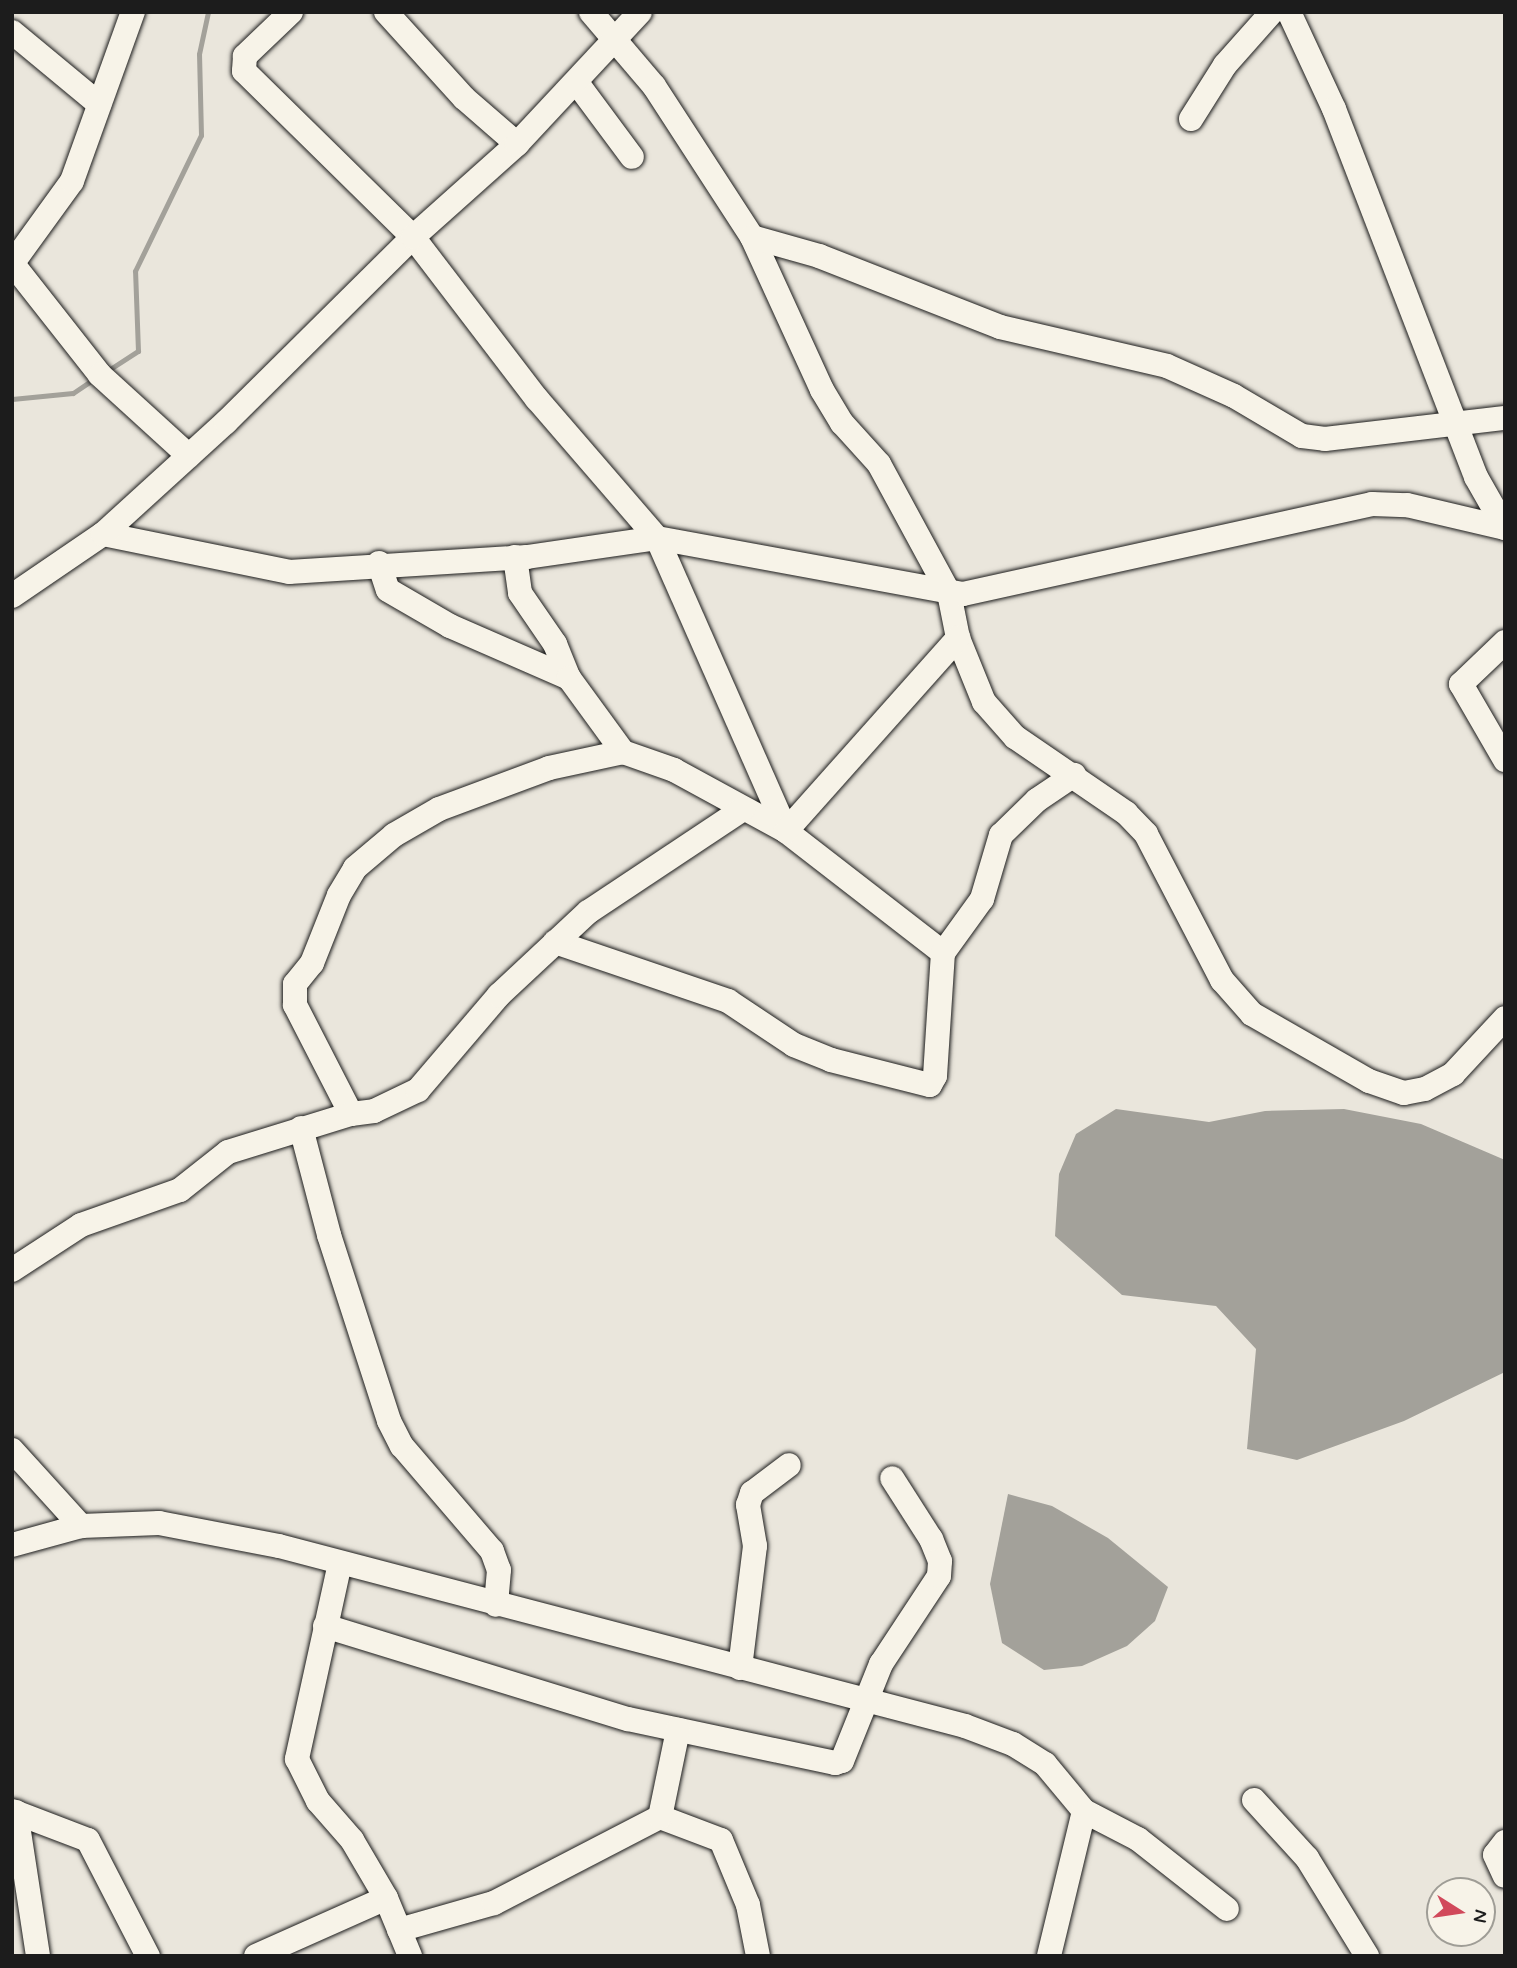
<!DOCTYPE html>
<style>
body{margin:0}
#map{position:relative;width:1517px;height:1968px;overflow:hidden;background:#eae6dc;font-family:Mynerve,sans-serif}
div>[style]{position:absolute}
.water>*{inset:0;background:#a3a19a}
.stream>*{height:5px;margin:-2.5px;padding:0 2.5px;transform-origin:2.5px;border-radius:2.5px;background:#a3a19a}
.roads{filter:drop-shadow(0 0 2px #1c1c1c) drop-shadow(0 0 2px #1c1c1c)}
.minor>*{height:24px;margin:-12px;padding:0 12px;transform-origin:12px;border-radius:12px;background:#f7f3e8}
span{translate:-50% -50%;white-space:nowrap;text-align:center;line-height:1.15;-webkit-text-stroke:5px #f7f3e8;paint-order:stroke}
.frame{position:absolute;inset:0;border:14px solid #1c1c1c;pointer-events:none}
.north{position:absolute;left:1426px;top:1877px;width:70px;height:70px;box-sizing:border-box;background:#f7f3e8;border:2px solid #9f9d96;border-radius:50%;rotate:102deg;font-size:19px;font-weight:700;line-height:28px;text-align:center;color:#1c1c1c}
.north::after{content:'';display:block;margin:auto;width:24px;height:32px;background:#d1495b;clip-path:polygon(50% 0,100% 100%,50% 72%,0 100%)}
</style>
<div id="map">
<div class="water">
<i style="clip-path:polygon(1116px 1109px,1209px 1122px,1265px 1111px,1344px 1109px,1421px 1124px,1505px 1160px,1505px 1372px,1404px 1421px,1297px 1460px,1247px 1449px,1256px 1349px,1216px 1306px,1122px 1295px,1055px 1236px,1059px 1174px,1076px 1134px)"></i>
<i style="clip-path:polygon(1008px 1494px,1052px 1506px,1108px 1538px,1168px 1587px,1155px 1621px,1127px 1646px,1082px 1666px,1044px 1670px,1002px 1643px,990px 1584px)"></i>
</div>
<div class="stream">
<i style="left:107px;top:371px;width:37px;rotate:-33deg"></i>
<i style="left:138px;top:351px;width:80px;rotate:-92.1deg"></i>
<i style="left:135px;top:271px;width:151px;rotate:-64.1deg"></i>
<i style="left:201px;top:135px;width:81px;rotate:-91.4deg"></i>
<i style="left:199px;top:54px;width:43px;rotate:-77.9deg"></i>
<i style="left:12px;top:399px;width:61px;rotate:-5.6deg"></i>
<i style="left:73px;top:393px;width:27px;rotate:-34deg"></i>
</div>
<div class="roads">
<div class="minor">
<i style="left:291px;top:12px;width:64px;rotate:136.3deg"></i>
<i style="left:245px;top:56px;width:15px;rotate:94deg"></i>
<i style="left:244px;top:71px;width:237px;rotate:44.5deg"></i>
<i style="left:413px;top:237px;width:204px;rotate:52.6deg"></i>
<i style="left:537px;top:399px;width:184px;rotate:49.2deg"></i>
<i style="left:657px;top:538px;width:320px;rotate:66.2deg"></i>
<i style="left:786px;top:831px;width:199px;rotate:37.8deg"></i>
<i style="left:386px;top:12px;width:116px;rotate:47.8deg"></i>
<i style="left:464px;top:98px;width:70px;rotate:41deg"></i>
<i style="left:591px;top:12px;width:97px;rotate:49.6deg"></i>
<i style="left:654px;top:86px;width:180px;rotate:57deg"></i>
<i style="left:752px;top:237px;width:168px;rotate:65.4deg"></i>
<i style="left:822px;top:390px;width:39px;rotate:59deg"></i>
<i style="left:842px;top:423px;width:55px;rotate:47.9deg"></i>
<i style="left:879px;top:464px;width:147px;rotate:61.5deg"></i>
<i style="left:949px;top:593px;width:46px;rotate:78.7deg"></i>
<i style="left:958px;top:638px;width:69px;rotate:67.9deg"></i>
<i style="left:984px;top:702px;width:47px;rotate:48.5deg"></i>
<i style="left:1015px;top:737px;width:135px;rotate:34.4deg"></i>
<i style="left:1126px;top:813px;width:29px;rotate:46deg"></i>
<i style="left:1146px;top:834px;width:165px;rotate:62.5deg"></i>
<i style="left:1222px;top:980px;width:45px;rotate:48.6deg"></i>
<i style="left:1252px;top:1014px;width:135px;rotate:29.8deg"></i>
<i style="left:1369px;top:1081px;width:37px;rotate:19deg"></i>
<i style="left:1404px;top:1093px;width:21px;rotate:-11deg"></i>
<i style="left:1425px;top:1089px;width:32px;rotate:-28deg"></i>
<i style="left:1453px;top:1074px;width:76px;rotate:-47.1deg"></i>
<i style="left:1289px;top:12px;width:107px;rotate:65.1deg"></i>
<i style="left:1334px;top:109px;width:394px;rotate:68.9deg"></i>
<i style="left:1476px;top:477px;width:59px;rotate:60.4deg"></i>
<i style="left:12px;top:32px;width:113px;rotate:39.6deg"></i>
<i style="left:577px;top:83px;width:92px;rotate:53.4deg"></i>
<i style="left:1191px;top:119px;width:64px;rotate:-57.8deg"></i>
<i style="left:1225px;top:65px;width:71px;rotate:-48.4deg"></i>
<i style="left:752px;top:237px;width:70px;rotate:15.8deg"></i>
<i style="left:819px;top:256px;width:194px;rotate:21.4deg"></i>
<i style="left:1000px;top:327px;width:171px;rotate:13.1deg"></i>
<i style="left:1167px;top:366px;width:73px;rotate:24.1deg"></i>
<i style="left:1234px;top:396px;width:79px;rotate:30.5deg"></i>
<i style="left:1302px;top:436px;width:23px;rotate:7deg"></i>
<i style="left:1325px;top:439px;width:181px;rotate:-6.7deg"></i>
<i style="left:12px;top:263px;width:142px;rotate:51.8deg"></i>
<i style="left:100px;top:375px;width:120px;rotate:42.3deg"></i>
<i style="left:12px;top:264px;width:102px;rotate:-54.1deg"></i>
<i style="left:72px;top:181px;width:180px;rotate:-70.2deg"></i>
<i style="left:103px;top:534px;width:190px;rotate:11.5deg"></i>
<i style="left:289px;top:572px;width:238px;rotate:-3.6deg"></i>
<i style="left:527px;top:557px;width:131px;rotate:-8.3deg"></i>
<i style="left:657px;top:538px;width:311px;rotate:10.4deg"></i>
<i style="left:963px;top:594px;width:419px;rotate:-12.4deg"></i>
<i style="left:1372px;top:504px;width:35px;rotate:2deg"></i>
<i style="left:1407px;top:505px;width:101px;rotate:13.2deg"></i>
<i style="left:515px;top:557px;width:36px;rotate:82deg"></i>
<i style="left:520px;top:593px;width:62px;rotate:55.5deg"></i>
<i style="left:555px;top:644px;width:37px;rotate:68deg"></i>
<i style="left:379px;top:563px;width:28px;rotate:72deg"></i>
<i style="left:388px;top:590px;width:72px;rotate:30.1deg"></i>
<i style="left:450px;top:626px;width:130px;rotate:23.6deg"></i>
<i style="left:569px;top:678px;width:92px;rotate:53.9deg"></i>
<i style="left:12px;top:596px;width:110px;rotate:-34.3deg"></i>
<i style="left:103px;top:534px;width:166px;rotate:-42.3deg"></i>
<i style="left:226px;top:422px;width:263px;rotate:-44.7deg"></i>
<i style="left:413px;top:237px;width:140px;rotate:-41.8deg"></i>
<i style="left:517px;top:144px;width:180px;rotate:-47deg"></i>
<i style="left:1505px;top:642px;width:61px;rotate:136.3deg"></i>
<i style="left:1461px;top:684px;width:88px;rotate:59.9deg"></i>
<i style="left:555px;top:942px;width:183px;rotate:18.8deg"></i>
<i style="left:728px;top:1001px;width:79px;rotate:33.7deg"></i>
<i style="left:794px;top:1045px;width:40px;rotate:22deg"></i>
<i style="left:831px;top:1060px;width:102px;rotate:14.2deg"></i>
<i style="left:930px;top:1085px;width:10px;rotate:-61deg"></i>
<i style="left:935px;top:1076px;width:123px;rotate:-86.3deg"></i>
<i style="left:943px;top:953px;width:67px;rotate:-54.2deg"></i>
<i style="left:982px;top:899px;width:67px;rotate:-73.5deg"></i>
<i style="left:1001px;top:835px;width:50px;rotate:-44.2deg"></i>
<i style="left:1037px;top:800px;width:45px;rotate:-34deg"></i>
<i style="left:351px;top:1114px;width:123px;rotate:-117.2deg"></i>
<i style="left:295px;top:1005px;width:21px;rotate:-90deg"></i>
<i style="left:295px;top:984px;width:27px;rotate:-51deg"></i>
<i style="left:312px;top:963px;width:73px;rotate:-68.3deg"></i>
<i style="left:339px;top:895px;width:31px;rotate:-59deg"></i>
<i style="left:355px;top:868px;width:51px;rotate:-40.2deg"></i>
<i style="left:394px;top:835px;width:52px;rotate:-30deg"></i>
<i style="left:439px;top:809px;width:117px;rotate:-20.4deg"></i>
<i style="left:549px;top:768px;width:76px;rotate:-12.2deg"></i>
<i style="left:623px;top:752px;width:54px;rotate:19.4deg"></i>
<i style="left:674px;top:770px;width:128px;rotate:28.6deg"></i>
<i style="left:786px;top:831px;width:259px;rotate:-48.3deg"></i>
<i style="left:301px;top:1128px;width:111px;rotate:75.3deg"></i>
<i style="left:329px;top:1235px;width:195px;rotate:72.1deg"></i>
<i style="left:389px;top:1421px;width:28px;rotate:63deg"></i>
<i style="left:402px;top:1446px;width:138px;rotate:49.4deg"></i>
<i style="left:492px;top:1551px;width:20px;rotate:70deg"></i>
<i style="left:499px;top:1570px;width:35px;rotate:95deg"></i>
<i style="left:12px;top:1270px;width:82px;rotate:-33.1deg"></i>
<i style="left:81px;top:1225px;width:105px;rotate:-19.5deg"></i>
<i style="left:180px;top:1190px;width:61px;rotate:-38.4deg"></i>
<i style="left:228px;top:1152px;width:129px;rotate:-17.2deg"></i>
<i style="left:351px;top:1114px;width:23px;rotate:-7deg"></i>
<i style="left:374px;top:1111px;width:49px;rotate:-25.5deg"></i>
<i style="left:418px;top:1090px;width:125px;rotate:-49.5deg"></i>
<i style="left:499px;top:995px;width:122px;rotate:-43deg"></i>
<i style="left:588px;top:912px;width:186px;rotate:-33.6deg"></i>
<i style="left:12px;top:1450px;width:103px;rotate:47.8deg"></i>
<i style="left:12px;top:1545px;width:72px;rotate:-15.4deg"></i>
<i style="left:81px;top:1526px;width:78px;rotate:-2.2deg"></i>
<i style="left:159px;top:1523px;width:122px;rotate:10.9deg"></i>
<i style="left:279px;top:1546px;width:709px;rotate:14.7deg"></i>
<i style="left:965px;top:1726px;width:51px;rotate:20.6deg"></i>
<i style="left:1013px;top:1744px;width:38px;rotate:32deg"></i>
<i style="left:1045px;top:1764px;width:61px;rotate:50.3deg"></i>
<i style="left:1084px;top:1811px;width:149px;rotate:103.6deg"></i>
<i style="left:340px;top:1563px;width:201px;rotate:102.4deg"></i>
<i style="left:297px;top:1759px;width:47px;rotate:63.4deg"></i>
<i style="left:318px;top:1801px;width:52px;rotate:48.9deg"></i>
<i style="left:352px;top:1840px;width:67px;rotate:59.6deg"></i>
<i style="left:386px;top:1898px;width:63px;rotate:67.5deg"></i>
<i style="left:325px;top:1626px;width:317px;rotate:17.1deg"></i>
<i style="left:628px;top:1719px;width:212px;rotate:12deg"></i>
<i style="left:835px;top:1763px;width:7px;rotate:-16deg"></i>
<i style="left:842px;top:1761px;width:105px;rotate:-68.1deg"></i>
<i style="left:881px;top:1664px;width:105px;rotate:-56.6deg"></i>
<i style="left:939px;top:1576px;width:15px;rotate:-86deg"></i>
<i style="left:940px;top:1561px;width:24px;rotate:-112deg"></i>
<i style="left:931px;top:1539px;width:72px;rotate:-122.6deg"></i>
<i style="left:740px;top:1668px;width:123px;rotate:-83deg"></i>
<i style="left:755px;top:1546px;width:42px;rotate:-99.7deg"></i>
<i style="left:748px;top:1505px;width:13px;rotate:-72deg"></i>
<i style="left:752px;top:1493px;width:46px;rotate:-37.1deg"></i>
<i style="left:1254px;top:1800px;width:79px;rotate:47.6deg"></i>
<i style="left:1307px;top:1858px;width:115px;rotate:58.5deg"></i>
<i style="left:12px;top:1811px;width:81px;rotate:20.9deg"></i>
<i style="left:88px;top:1840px;width:131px;rotate:62.7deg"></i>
<i style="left:1084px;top:1811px;width:61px;rotate:27.4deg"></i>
<i style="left:1138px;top:1839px;width:113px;rotate:38.2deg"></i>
<i style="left:16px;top:1812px;width:146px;rotate:81.3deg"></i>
<i style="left:660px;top:1817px;width:65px;rotate:20.7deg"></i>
<i style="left:721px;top:1840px;width:70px;rotate:67.4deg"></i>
<i style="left:748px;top:1905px;width:52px;rotate:78.9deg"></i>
<i style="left:1505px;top:1842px;width:16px;rotate:128deg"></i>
<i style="left:1495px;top:1855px;width:23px;rotate:65deg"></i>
<i style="left:399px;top:1930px;width:99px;rotate:-15.9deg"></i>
<i style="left:494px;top:1903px;width:187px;rotate:-27.4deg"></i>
<i style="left:660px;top:1817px;width:89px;rotate:-78.3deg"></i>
<i style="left:256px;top:1956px;width:142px;rotate:-24deg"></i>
</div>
</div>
<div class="frame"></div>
<div class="north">N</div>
</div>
